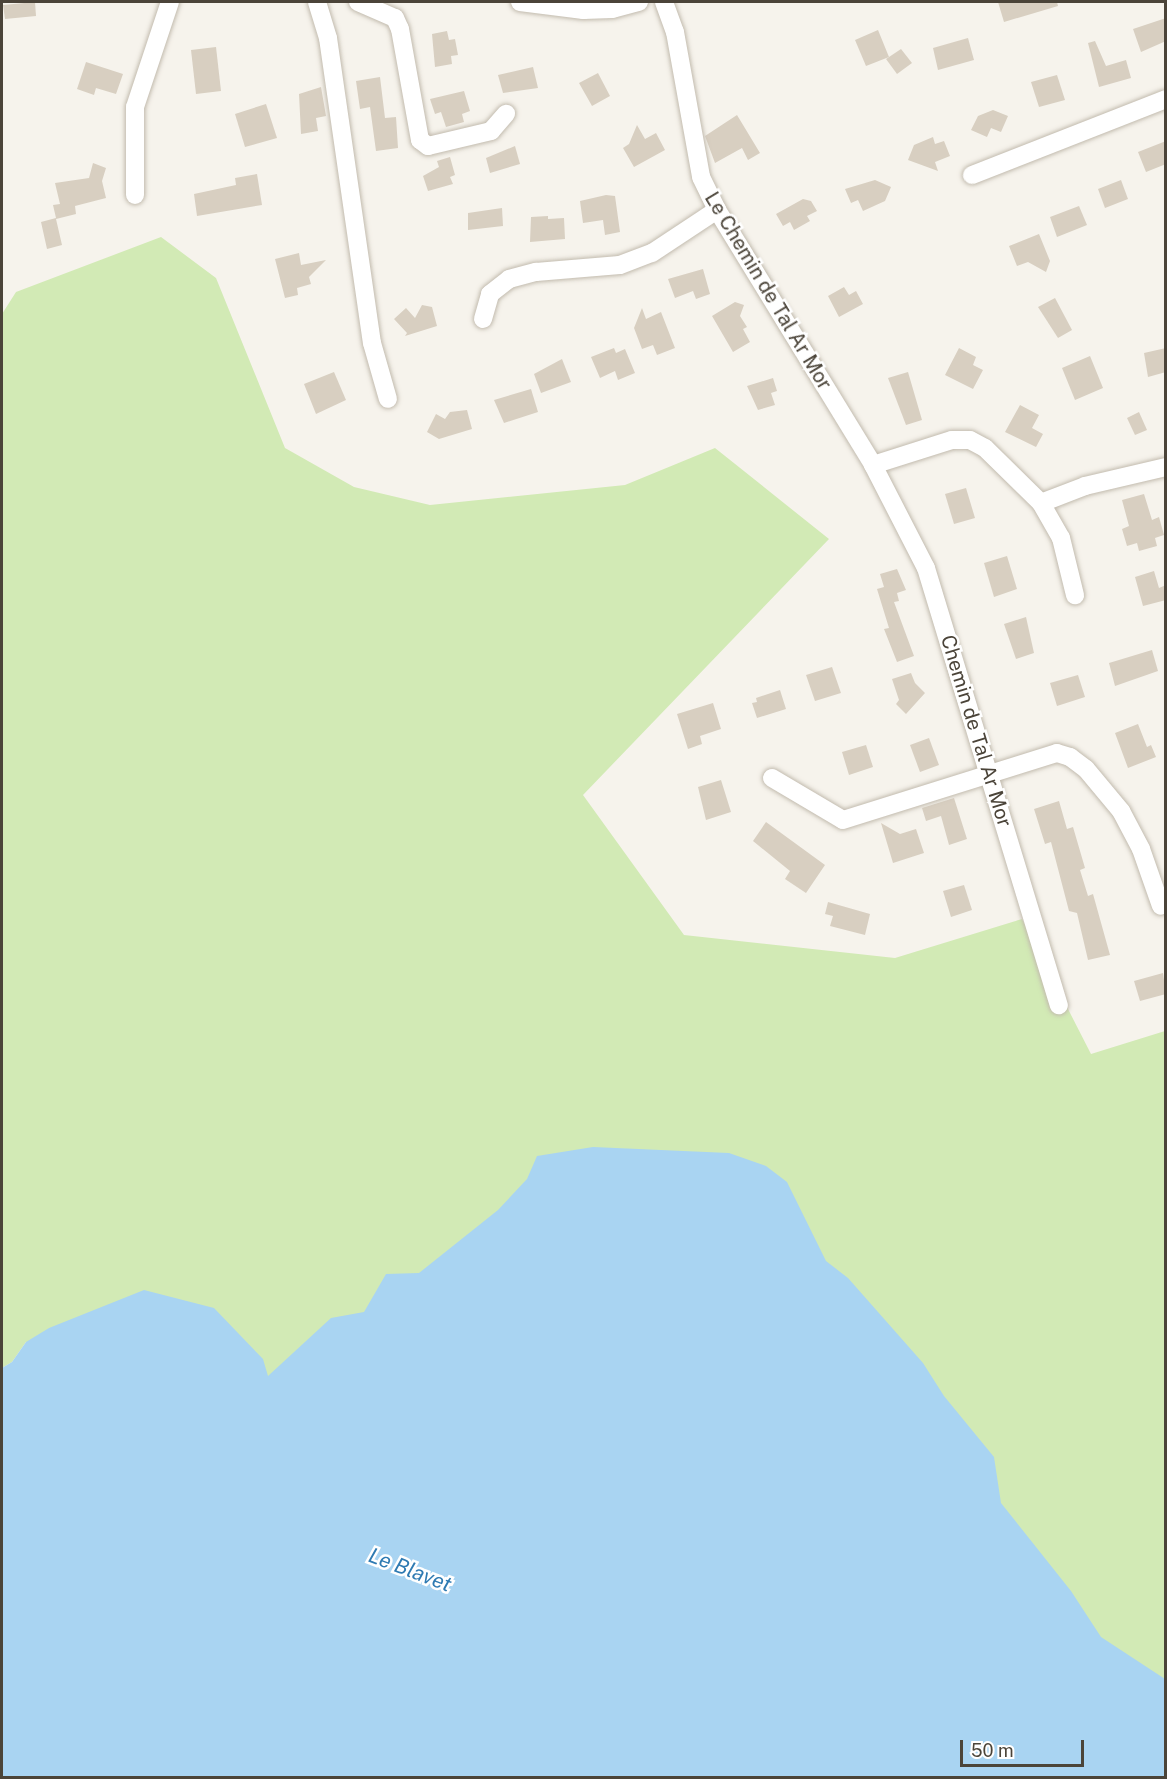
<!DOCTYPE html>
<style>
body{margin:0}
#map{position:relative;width:1167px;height:1779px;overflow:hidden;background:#f6f3ec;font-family:"Public Sans",sans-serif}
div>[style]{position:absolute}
.green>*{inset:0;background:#d2eab5}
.water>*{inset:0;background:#a9d4f2}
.building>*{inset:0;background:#d8cfc1}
.roads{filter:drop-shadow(0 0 2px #c2bbae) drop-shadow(0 0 2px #c2bbae)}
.minor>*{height:18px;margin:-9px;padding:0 9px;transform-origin:9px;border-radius:9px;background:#fff}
span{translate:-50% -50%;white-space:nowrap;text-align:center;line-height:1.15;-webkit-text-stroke:5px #fff;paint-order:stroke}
.street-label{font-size:20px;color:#4b4439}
.water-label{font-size:21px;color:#2e7ab2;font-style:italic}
.frame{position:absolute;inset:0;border:3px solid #4b4439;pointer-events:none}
.scale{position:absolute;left:960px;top:1740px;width:124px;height:27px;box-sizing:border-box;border:3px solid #4b4439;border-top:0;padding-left:8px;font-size:18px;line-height:21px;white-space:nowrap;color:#4b4439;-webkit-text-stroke:4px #fff;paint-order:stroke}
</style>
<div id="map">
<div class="green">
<i style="clip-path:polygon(161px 237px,216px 278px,285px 448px,354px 487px,430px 505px,625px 485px,715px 448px,829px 539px,583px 795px,684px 935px,895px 958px,1022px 919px,1091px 1054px,1165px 1031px,1165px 1737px,320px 1385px,26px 1342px,12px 1362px,2px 1368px,2px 314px,16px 292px)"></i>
</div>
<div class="water">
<i style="clip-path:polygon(593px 1147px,729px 1153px,766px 1166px,787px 1182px,826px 1261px,848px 1278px,923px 1363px,944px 1396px,994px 1457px,1001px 1503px,1071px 1591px,1101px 1637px,1165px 1679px,1165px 1777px,2px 1777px,2px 1368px,12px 1362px,26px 1342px,49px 1328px,144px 1290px,214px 1308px,263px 1359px,268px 1376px,331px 1318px,364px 1312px,386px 1274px,419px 1273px,498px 1210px,527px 1179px,537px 1156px)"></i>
</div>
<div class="building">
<i style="clip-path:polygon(35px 2px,36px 16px,5px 19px,3px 5px)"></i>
<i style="clip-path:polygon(998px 2px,1057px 2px,1058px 6px,1004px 22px)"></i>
<i style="clip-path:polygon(1166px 18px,1166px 41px,1141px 52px,1133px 29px)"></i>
<i style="clip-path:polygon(878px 30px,889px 57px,866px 66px,855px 40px)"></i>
<i style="clip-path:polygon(447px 31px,449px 40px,455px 39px,458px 55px,451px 56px,452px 64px,435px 67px,432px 34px)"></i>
<i style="clip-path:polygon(968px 38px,974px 60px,938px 70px,933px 48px)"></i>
<i style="clip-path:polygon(1095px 41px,1106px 66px,1126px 60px,1131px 78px,1099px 87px,1088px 43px)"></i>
<i style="clip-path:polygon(216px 47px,221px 91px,196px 94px,191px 50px)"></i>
<i style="clip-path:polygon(901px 49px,912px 63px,897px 74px,886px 59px)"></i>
<i style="clip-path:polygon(86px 62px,123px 74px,116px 94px,96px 88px,94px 95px,77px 89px)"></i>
<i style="clip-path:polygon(533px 67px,538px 88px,503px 93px,498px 75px)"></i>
<i style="clip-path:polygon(598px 73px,610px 96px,592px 106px,579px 83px)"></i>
<i style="clip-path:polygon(1057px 75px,1065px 100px,1039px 107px,1031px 82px)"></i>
<i style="clip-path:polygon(380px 77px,385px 118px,396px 117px,398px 148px,376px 151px,370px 107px,360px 109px,356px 81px)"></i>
<i style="clip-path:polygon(321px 87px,326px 116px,316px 118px,318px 131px,301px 134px,299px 94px)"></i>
<i style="clip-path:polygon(464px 91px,470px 111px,462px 114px,464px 122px,446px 127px,441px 112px,435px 114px,430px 99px)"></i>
<i style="clip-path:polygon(266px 104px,277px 138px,245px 147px,235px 114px)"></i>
<i style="clip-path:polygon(993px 110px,1008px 116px,1001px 132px,991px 128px,987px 137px,971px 130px,978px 116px)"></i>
<i style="clip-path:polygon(737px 115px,760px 153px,748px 160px,742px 148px,715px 163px,705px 136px)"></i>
<i style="clip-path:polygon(637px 125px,645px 139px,656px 133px,665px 150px,634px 167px,623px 148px,629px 144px)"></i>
<i style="clip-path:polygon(933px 137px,935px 144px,944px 141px,950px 156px,935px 162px,938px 171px,908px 160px,914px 145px)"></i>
<i style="clip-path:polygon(1166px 141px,1166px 164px,1146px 172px,1138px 152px)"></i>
<i style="clip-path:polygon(515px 146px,520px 164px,490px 173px,486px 158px)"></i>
<i style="clip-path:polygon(450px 157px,455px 175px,450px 177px,453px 184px,428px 191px,423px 176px,439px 167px,437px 161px)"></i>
<i style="clip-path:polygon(93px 163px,106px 168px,102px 181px,106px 198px,75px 206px,76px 214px,56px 219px,62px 245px,47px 249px,41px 222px,56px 218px,53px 205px,60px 204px,55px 183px,89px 178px)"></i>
<i style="clip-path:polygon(257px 174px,262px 205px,197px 216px,194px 194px,236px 185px,235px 178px)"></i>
<i style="clip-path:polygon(875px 180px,891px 187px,885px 201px,863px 211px,858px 200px,851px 203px,845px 189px)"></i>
<i style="clip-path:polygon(1121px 180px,1128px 199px,1105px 208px,1098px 189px)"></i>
<i style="clip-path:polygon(606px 195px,615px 196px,620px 232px,605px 235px,603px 220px,583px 223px,580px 201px)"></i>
<i style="clip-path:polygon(803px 199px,811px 201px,817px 211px,807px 216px,810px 221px,794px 230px,790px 222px,783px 226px,776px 214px)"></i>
<i style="clip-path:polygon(1079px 206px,1087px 225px,1057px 237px,1050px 217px)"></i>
<i style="clip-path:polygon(502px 208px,503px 226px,468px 230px,468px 213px)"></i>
<i style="clip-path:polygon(548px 216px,548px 219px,564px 218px,565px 239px,530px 242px,531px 217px)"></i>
<i style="clip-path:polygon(1039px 234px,1050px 261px,1046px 272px,1028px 262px,1017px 266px,1009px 246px)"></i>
<i style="clip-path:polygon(299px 253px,301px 265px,326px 260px,309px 277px,311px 284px,297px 288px,298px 295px,285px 298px,275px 259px)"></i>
<i style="clip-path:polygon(703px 269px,710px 294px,696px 299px,693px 291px,675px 298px,668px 279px)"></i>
<i style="clip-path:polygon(844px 287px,849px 295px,856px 291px,863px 304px,839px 317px,828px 296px)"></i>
<i style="clip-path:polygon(1055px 298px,1072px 330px,1058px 338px,1038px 307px)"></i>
<i style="clip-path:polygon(735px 302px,744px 305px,740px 316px,747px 327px,743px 329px,750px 342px,733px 352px,712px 316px)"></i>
<i style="clip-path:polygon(422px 305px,432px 307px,437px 326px,405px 336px,407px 333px,394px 319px,406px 308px,415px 318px)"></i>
<i style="clip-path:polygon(642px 308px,646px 319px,661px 312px,675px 348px,657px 355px,653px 345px,642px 349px,634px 328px)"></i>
<i style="clip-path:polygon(614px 348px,616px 353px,625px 349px,635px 373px,618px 380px,615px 371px,600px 378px,591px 357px)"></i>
<i style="clip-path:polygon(959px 348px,976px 357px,973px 365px,983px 370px,973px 389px,945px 375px)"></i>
<i style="clip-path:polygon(1166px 348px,1166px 372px,1148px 377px,1144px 353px)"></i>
<i style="clip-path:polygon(1090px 356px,1103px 388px,1075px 400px,1062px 368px)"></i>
<i style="clip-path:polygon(562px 359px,571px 382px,541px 393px,534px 374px)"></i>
<i style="clip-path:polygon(334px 372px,346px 400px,316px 414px,304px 384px)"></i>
<i style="clip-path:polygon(908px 372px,922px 420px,906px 425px,888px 378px)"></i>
<i style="clip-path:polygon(773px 378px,777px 391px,771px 393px,775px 405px,758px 410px,747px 386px)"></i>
<i style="clip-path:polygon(531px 389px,538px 412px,504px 423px,494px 400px)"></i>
<i style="clip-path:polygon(1020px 405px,1039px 415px,1032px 428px,1043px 434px,1036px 447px,1005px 432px)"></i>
<i style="clip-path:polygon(467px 410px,472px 429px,439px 439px,427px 432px,436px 414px,445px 419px,450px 412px)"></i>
<i style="clip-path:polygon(1139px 412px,1147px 430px,1135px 435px,1127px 418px)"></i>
<i style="clip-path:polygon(966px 488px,975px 518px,954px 524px,945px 494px)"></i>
<i style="clip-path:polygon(1144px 494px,1152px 520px,1159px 517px,1164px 535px,1155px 538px,1157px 546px,1139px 551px,1137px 543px,1127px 546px,1122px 529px,1129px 526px,1122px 500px)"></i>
<i style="clip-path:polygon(1007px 556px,1017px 589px,994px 597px,984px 563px)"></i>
<i style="clip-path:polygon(897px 569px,906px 590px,897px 593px,899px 601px,894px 602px,914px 656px,897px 662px,884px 629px,889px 628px,877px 589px,884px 587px,880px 574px)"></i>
<i style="clip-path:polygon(1154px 571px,1159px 588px,1166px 585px,1166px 600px,1143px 606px,1135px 577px)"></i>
<i style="clip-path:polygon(1026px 617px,1034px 653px,1016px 659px,1004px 624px)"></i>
<i style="clip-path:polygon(1152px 650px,1158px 671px,1115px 686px,1109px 663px)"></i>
<i style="clip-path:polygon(832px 667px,841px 693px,815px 701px,806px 675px)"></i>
<i style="clip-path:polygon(911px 673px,915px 683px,925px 693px,906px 714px,896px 704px,899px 700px,892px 679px)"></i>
<i style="clip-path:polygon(1078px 675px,1085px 697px,1057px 706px,1050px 683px)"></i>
<i style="clip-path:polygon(780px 690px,786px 709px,757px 718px,752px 703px,757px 702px,756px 698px)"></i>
<i style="clip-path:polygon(713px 703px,721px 729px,700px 736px,702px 744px,688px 749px,677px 714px)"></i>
<i style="clip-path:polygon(1138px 724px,1147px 747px,1151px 745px,1156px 757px,1128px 768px,1115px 733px)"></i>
<i style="clip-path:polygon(929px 738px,939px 765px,920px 772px,910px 745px)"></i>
<i style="clip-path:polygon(866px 745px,873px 767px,849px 775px,842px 752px)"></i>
<i style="clip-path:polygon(721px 780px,731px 812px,706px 820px,698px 787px)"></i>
<i style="clip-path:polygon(954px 798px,967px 839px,949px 845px,941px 816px,926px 821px,922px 808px)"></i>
<i style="clip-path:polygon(1059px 801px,1067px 829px,1073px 827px,1085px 868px,1080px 870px,1088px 896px,1093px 894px,1110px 955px,1088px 960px,1077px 913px,1069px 911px,1051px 842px,1045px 844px,1034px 809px)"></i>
<i style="clip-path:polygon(766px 822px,825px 865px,806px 893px,785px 879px,790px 871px,753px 841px)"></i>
<i style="clip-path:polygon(881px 823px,900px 834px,916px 829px,924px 853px,893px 863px)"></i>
<i style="clip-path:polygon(964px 885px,972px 910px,951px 917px,943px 891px)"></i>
<i style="clip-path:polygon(828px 902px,870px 914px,865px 935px,830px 926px,833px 916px,825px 914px)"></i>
<i style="clip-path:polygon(1163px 973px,1166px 994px,1140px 1001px,1134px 981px)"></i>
</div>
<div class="roads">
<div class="minor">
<i style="left:317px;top:2px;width:38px;rotate:73deg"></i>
<i style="left:328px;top:38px;width:308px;rotate:81.8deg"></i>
<i style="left:372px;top:343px;width:58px;rotate:74.1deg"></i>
<i style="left:358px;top:2px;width:40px;rotate:23.4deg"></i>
<i style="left:395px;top:18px;width:12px;rotate:66deg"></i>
<i style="left:400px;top:29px;width:113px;rotate:79.8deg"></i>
<i style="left:420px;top:140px;width:10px;rotate:37deg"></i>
<i style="left:428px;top:146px;width:65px;rotate:-13.4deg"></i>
<i style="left:491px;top:131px;width:23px;rotate:-49deg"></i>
<i style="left:520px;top:2px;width:64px;rotate:7.2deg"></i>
<i style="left:583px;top:10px;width:29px;rotate:-2deg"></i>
<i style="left:612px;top:9px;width:28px;rotate:-15deg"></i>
<i style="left:664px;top:2px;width:32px;rotate:70deg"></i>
<i style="left:675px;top:32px;width:147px;rotate:79.8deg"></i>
<i style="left:701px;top:177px;width:37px;rotate:64deg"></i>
<i style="left:717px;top:210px;width:299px;rotate:58.5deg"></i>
<i style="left:873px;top:465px;width:116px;rotate:62.8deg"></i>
<i style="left:926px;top:568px;width:457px;rotate:73.1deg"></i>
<i style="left:972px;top:175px;width:208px;rotate:-21.4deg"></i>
<i style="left:135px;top:195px;width:88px;rotate:-90deg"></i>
<i style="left:135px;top:107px;width:111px;rotate:-71.6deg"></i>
<i style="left:483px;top:319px;width:26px;rotate:-74deg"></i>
<i style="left:490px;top:294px;width:24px;rotate:-38deg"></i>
<i style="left:509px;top:279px;width:28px;rotate:-15deg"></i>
<i style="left:536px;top:272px;width:84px;rotate:-4.8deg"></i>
<i style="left:620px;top:265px;width:34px;rotate:-21deg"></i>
<i style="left:652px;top:253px;width:78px;rotate:-33.5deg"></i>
<i style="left:873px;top:465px;width:83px;rotate:-17.6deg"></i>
<i style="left:952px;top:440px;width:18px"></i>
<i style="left:970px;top:440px;width:17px;rotate:28deg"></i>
<i style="left:985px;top:448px;width:78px;rotate:44.5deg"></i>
<i style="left:1041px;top:503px;width:40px;rotate:60.3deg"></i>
<i style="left:1061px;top:538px;width:59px;rotate:76.2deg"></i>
<i style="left:1041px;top:503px;width:47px;rotate:-21.1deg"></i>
<i style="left:1085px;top:486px;width:83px;rotate:-13.2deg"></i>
<i style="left:772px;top:778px;width:82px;rotate:30.6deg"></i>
<i style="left:843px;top:820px;width:224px;rotate:-17.4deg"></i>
<i style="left:1057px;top:753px;width:14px;rotate:17deg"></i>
<i style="left:1070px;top:757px;width:20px;rotate:37deg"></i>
<i style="left:1086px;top:769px;width:55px;rotate:50.2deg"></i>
<i style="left:1121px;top:811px;width:43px;rotate:62.2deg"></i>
<i style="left:1141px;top:849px;width:60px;rotate:70.7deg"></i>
</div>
</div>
<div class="street-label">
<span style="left:768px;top:291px;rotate:59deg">Le Chemin de Tal Ar Mor</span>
<span style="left:976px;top:731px;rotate:73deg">Chemin de Tal Ar Mor</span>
</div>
<div class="water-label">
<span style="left:410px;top:1570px;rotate:21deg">Le Blavet</span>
</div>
<div class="frame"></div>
<div class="scale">50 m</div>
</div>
